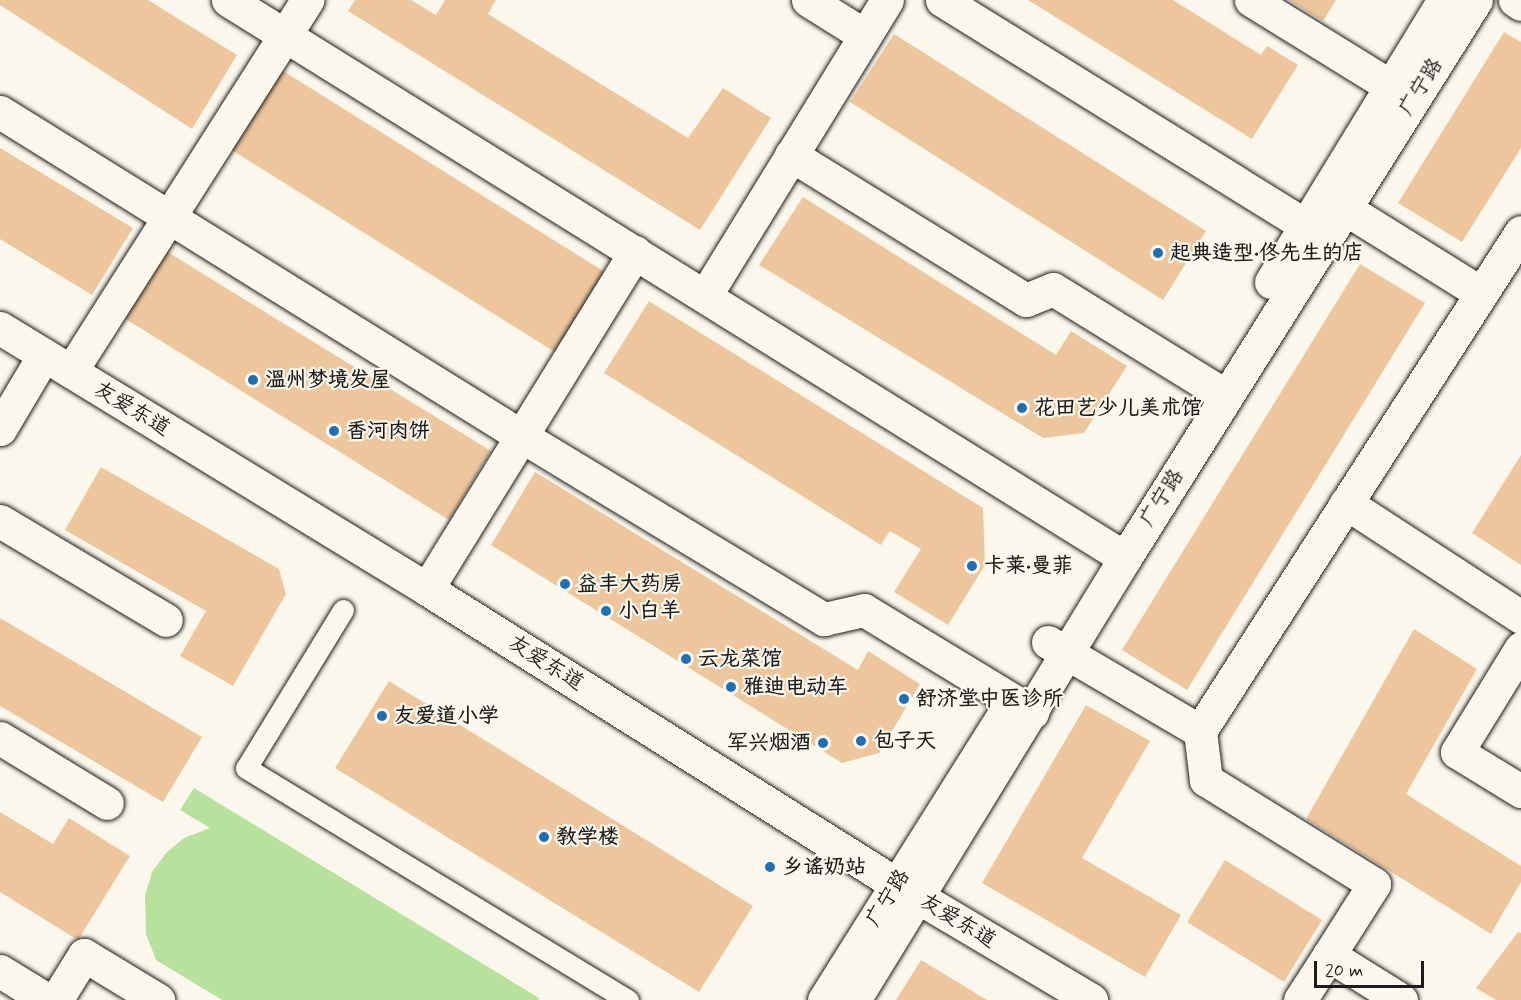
<!DOCTYPE html>
<meta charset="utf-8">
<style>
body{margin:0}
#map{position:relative;width:1521px;height:1000px;overflow:hidden;background:#fbf7ec;font-family:Mynerve,"LXGW WenKai TC",sans-serif}
div>[style]{position:absolute}
.green>*{inset:0;background:#b8e19d}
.building>*{inset:0;background:#eec69e}
.roads{filter:drop-shadow(0 0 2px #1c1c1c) drop-shadow(0 0 2px #1c1c1c)}
.service>*{height:21px;margin:-10.5px;padding:0 10.5px;transform-origin:10.5px;border-radius:10.5px;background:#fbf7ec}
.minor>*{height:33px;margin:-16.5px;padding:0 16.5px;transform-origin:16.5px;border-radius:16.5px;background:#fbf7ec}
.tertiary>*{height:33px;margin:-16.5px;padding:0 16.5px;transform-origin:16.5px;border-radius:16.5px;background:#fbf7ec}
.dots>*{width:16px;height:16px;translate:-50% -50%;box-sizing:border-box;border:3px solid #fbf7ec;border-radius:50%}
span{translate:-50% -50%;white-space:nowrap;text-align:center;line-height:1.15;-webkit-text-stroke:4.5px #fbf7ec;paint-order:stroke}
.street-label{font-size:21px;color:#1c1c1c}
.poi-label{font-size:21px;color:#1c1c1c;font-weight:700}
.left{translate:0 -50%;text-align:left}
.right{translate:-100% -50%;text-align:right}
.scale{position:absolute;left:1314px;top:961px;width:110px;height:27px;box-sizing:border-box;border:3px solid #1c1c1c;border-top:0;padding-left:8px;font-size:18px;line-height:21px;white-space:nowrap;color:#1c1c1c;-webkit-text-stroke:4px #fbf7ec;paint-order:stroke}
</style>
<div id="map">
<div class="green">
<i style="clip-path:polygon(194px 788px,539px 998px,538px 1000px,222px 1000px,156px 960px,146px 934px,145px 896px,152px 872px,166px 853px,184px 838px,210px 828px,180px 810px)"></i>
</div>
<div class="building">
<i style="clip-path:polygon(0 0,148px 0,237px 55px,192px 129px,0 5px)"></i>
<i style="clip-path:polygon(355px 0,411px 0,436px 15px,445px 0,496px 0,488px 14px,688px 138px,723px 88px,771px 118px,700px 230px,348px 11px)"></i>
<i style="clip-path:polygon(1028px 0,1173px 0,1261px 55px,1267px 46px,1298px 65px,1252px 139px)"></i>
<i style="clip-path:polygon(1289px 0,1336px 0,1323px 21px)"></i>
<i style="clip-path:polygon(1504px 32px,1521px 42px,1521px 148px,1462px 242px,1398px 203px)"></i>
<i style="clip-path:polygon(894px 34px,1206px 231px,1163px 300px,850px 102px)"></i>
<i style="clip-path:polygon(280px 69px,608px 274px,558px 354px,230px 149px)"></i>
<i style="clip-path:polygon(0 148px,133px 228px,92px 295px,0 239px)"></i>
<i style="clip-path:polygon(803px 197px,1056px 355px,1071px 331px,1127px 366px,1084px 433px,1043px 438px,759px 265px)"></i>
<i style="clip-path:polygon(166px 251px,491px 451px,449px 520px,124px 318px)"></i>
<i style="clip-path:polygon(1360px 264px,1425px 303px,1187px 690px,1122px 650px)"></i>
<i style="clip-path:polygon(649px 301px,983px 508px,985px 565px,948px 625px,894px 592px,921px 549px,890px 531px,881px 545px,604px 373px)"></i>
<i style="clip-path:polygon(1521px 455px,1521px 565px,1472px 533px)"></i>
<i style="clip-path:polygon(101px 467px,279px 569px,286px 594px,233px 686px,180px 656px,206px 611px,65px 530px)"></i>
<i style="clip-path:polygon(535px 472px,858px 670px,868px 651px,920px 684px,879px 753px,842px 763px,491px 545px)"></i>
<i style="clip-path:polygon(0 618px,202px 737px,163px 802px,0 706px)"></i>
<i style="clip-path:polygon(1414px 629px,1477px 669px,1406px 794px,1521px 866px,1521px 882px,1491px 934px,1306px 819px)"></i>
<i style="clip-path:polygon(389px 681px,753px 906px,699px 992px,335px 768px)"></i>
<i style="clip-path:polygon(1086px 705px,1150px 741px,1082px 858px,1181px 915px,1145px 977px,982px 883px)"></i>
<i style="clip-path:polygon(0 812px,53px 844px,69px 818px,130px 856px,78px 940px,0 892px)"></i>
<i style="clip-path:polygon(1225px 860px,1322px 920px,1284px 982px,1187px 922px)"></i>
<i style="clip-path:polygon(1518px 932px,1521px 933px,1521px 1000px,1496px 1000px,1476px 988px)"></i>
<i style="clip-path:polygon(921px 960px,987px 1000px,896px 1000px)"></i>
</div>
<div class="roads">
<div class="service">
<i style="left:343px;top:610px;width:185px;rotate:121.5deg"></i>
<i style="left:246px;top:768px;width:447px;rotate:31.3deg"></i>
</div>
<div class="minor">
<i style="left:228px;top:0;width:1056px;rotate:31.88deg"></i>
<i style="left:808px;top:0;width:66px;rotate:32deg"></i>
<i style="left:942px;top:0;width:452px;rotate:31.8deg"></i>
<i style="left:1251px;top:0;width:190px;rotate:31.7deg"></i>
<i style="left:1515px;top:0;width:7px;rotate:34deg"></i>
<i style="left:0;top:112px;width:616px;rotate:31.86deg"></i>
<i style="left:523px;top:437px;width:352px;rotate:31.2deg"></i>
<i style="left:824px;top:619px;width:41px;rotate:-12.7deg"></i>
<i style="left:864px;top:610px;width:197px;rotate:31.3deg"></i>
<i style="left:791px;top:155px;width:276px;rotate:31.7deg"></i>
<i style="left:1026px;top:300px;width:29px;rotate:-22deg"></i>
<i style="left:1053px;top:289px;width:203px;rotate:31.7deg"></i>
<i style="left:1325px;top:196px;width:184px;rotate:31.9deg"></i>
<i style="left:705px;top:296px;width:347px;rotate:-58.4deg"></i>
<i style="left:71px;top:371px;width:440px;rotate:-57.5deg"></i>
<i style="left:0;top:429px;width:86px;rotate:-59.3deg"></i>
<i style="left:1346px;top:503px;width:209px;rotate:33.1deg"></i>
<i style="left:0;top:521px;width:193px;rotate:30.8deg"></i>
<i style="left:427px;top:589px;width:396px;rotate:-58.3deg"></i>
<i style="left:1048px;top:642px;width:176px;rotate:30.4deg"></i>
<i style="left:1521px;top:648px;width:122px;rotate:121.6deg"></i>
<i style="left:1457px;top:752px;width:75px;rotate:31.4deg"></i>
<i style="left:0;top:738px;width:125px;rotate:31.3deg"></i>
<i style="left:0;top:971px;width:55px;rotate:31.7deg"></i>
<i style="left:56px;top:1000px;width:53px;rotate:-58.1deg"></i>
<i style="left:84px;top:955px;width:87px;rotate:31.3deg"></i>
<i style="left:1300px;top:1000px;width:54px;rotate:-57.2deg"></i>
<i style="left:1401px;top:1000px;width:85px;rotate:-148deg"></i>
<i style="left:1329px;top:955px;width:84px;rotate:-57.6deg"></i>
<i style="left:1374px;top:884px;width:198px;rotate:-148.2deg"></i>
<i style="left:1206px;top:780px;width:49px;rotate:-97deg"></i>
<i style="left:1200px;top:731px;width:593px;rotate:-57.25deg"></i>
</div>
<div class="tertiary">
<i style="left:1271px;top:282px;width:331px;rotate:-58.5deg"></i>
<i style="left:0;top:328px;width:500px;rotate:31.43deg"></i>
<i style="left:427px;top:589px;width:554px;rotate:32.17deg"></i>
<i style="left:896px;top:884px;width:227px;rotate:30.7deg"></i>
<i style="left:824px;top:1000px;width:353px;rotate:-57.8deg"></i>
<i style="left:854px;top:1000px;width:518px;rotate:-58.49deg"></i>
<i style="left:1125px;top:558px;width:659px;rotate:-57.83deg"></i>
</div>
</div>
<div class="dots">
<i style="left:1158px;top:253px;background:#1f6fb2"></i>
<i style="left:253px;top:380px;background:#1f6fb2"></i>
<i style="left:1022px;top:408px;background:#1f6fb2"></i>
<i style="left:334px;top:431px;background:#1f6fb2"></i>
<i style="left:972px;top:566px;background:#1f6fb2"></i>
<i style="left:565px;top:584px;background:#1f6fb2"></i>
<i style="left:606px;top:611px;background:#1f6fb2"></i>
<i style="left:686px;top:659px;background:#1f6fb2"></i>
<i style="left:731px;top:687px;background:#1f6fb2"></i>
<i style="left:904px;top:699px;background:#1f6fb2"></i>
<i style="left:382px;top:716px;background:#1f6fb2"></i>
<i style="left:861px;top:741px;background:#1f6fb2"></i>
<i style="left:823px;top:743px;background:#1f6fb2"></i>
<i style="left:544px;top:837px;background:#1f6fb2"></i>
<i style="left:770px;top:867px;background:#1f6fb2"></i>
</div>
<div class="street-label">
<span style="left:1421px;top:87px;rotate:-58deg">广宁路</span>
<span style="left:132px;top:409px;rotate:31deg">友爱东道</span>
<span style="left:1162px;top:498px;rotate:-58deg">广宁路</span>
<span style="left:546px;top:663px;rotate:32deg">友爱东道</span>
<span style="left:888px;top:898px;rotate:-58deg">广宁路</span>
<span style="left:958px;top:921px;rotate:31deg">友爱东道</span>
</div>
<div class="poi-label">
<span class="left" style="left:1170px;top:253px">起典造型·佟先生的店</span>
<span class="left" style="left:265px;top:380px">温州梦境发屋</span>
<span class="left" style="left:1034px;top:408px">花田艺少儿美术馆</span>
<span class="left" style="left:346px;top:431px">香河肉饼</span>
<span class="left" style="left:984px;top:566px">卡莱·曼菲</span>
<span class="left" style="left:577px;top:584px">益丰大药房</span>
<span class="left" style="left:618px;top:611px">小白羊</span>
<span class="left" style="left:698px;top:659px">云龙菜馆</span>
<span class="left" style="left:743px;top:687px">雅迪电动车</span>
<span class="left" style="left:916px;top:699px">舒济堂中医诊所</span>
<span class="left" style="left:394px;top:716px">友爱道小学</span>
<span class="left" style="left:873px;top:741px">包子天</span>
<span class="right" style="left:811px;top:743px">军兴烟酒</span>
<span class="left" style="left:556px;top:837px">教学楼</span>
<span class="left" style="left:782px;top:867px">乡谣奶站</span>
</div>
<div class="scale">20 m</div>
</div>
